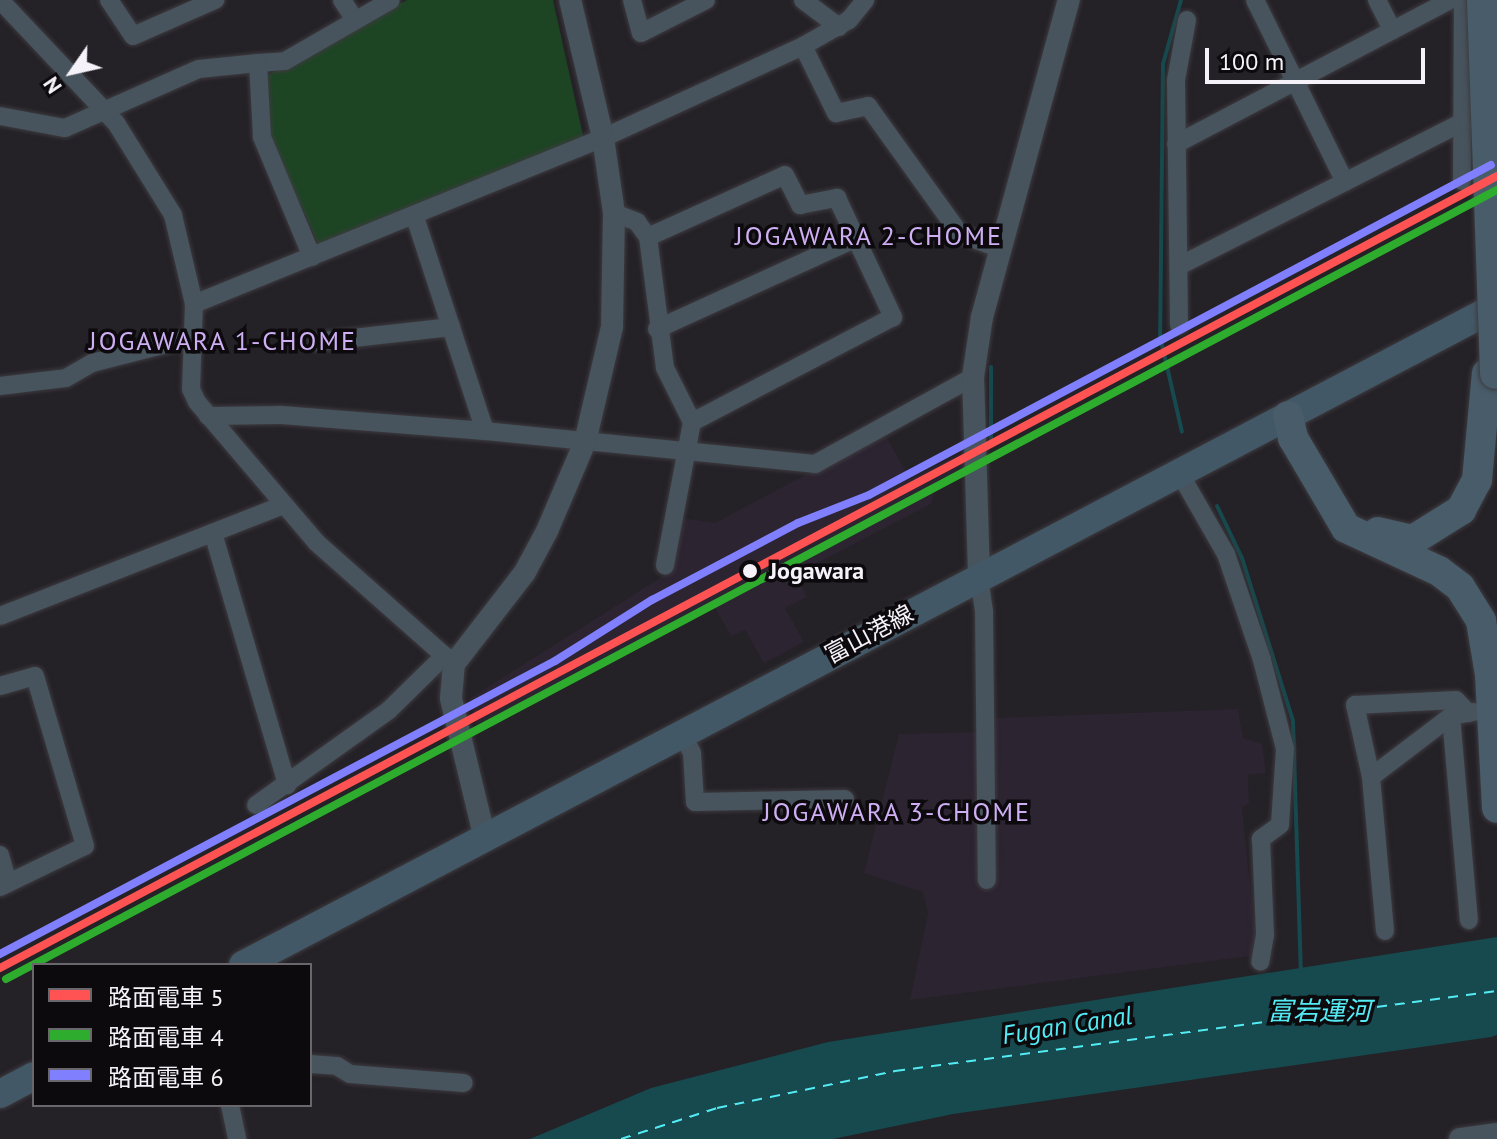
<!DOCTYPE html>
<meta charset="utf-8">
<style>
body{margin:0}
#map{position:relative;width:1497px;height:1139px;overflow:hidden;background:#242127;font-family:"PT Sans","Noto Sans JP",sans-serif}
div>[style]{position:absolute}
.built>*{inset:0;background:#2c2431}
.green>*{inset:0;background:#1d4524}
.water>*{inset:0;background:#164a4e}
.stream>*{height:4px;margin:-2px;padding:0 2px;transform-origin:2px;border-radius:2px;background:#164a4e}
.ferry>*{height:2px;margin-top:-1px;transform-origin:0;background:repeating-linear-gradient(90deg,#53ebf4 0 10px,transparent 0 18px)}
.roads{filter:drop-shadow(0 0 2px #3d3b3f) drop-shadow(0 0 2px #3d3b3f)}
.minor>*{height:18px;margin:-9px;padding:0 9px;transform-origin:9px;border-radius:9px;background:#47535d}
.tertiary>*{height:22px;margin:-11px;padding:0 11px;transform-origin:11px;border-radius:11px;background:#47535d}
.primary>*{height:28px;margin:-14px;padding:0 14px;transform-origin:14px;border-radius:14px;background:#435866}
.trunk>*{height:30px;margin:-15px;padding:0 15px;transform-origin:15px;border-radius:15px;background:#485c6a}
.bridges{filter:drop-shadow(0 0 2px #3d3b3f) drop-shadow(0 0 2px #3d3b3f)}
.trunk-bridge>*{height:30px;margin:-15px;padding:0 15px;transform-origin:15px;border-radius:15px;background:#485c6a}
.tram-1>*{height:8px;margin:-4px;padding:0 4px;transform-origin:4px;border-radius:4px;background:#ff5353}
.tram-2>*{height:8px;margin:-4px;padding:0 4px;transform-origin:4px;border-radius:4px;background:#2dac2d}
.tram-3>*{height:8px;margin:-4px;padding:0 4px;transform-origin:4px;border-radius:4px;background:#8080ff}
.dots>*{width:22px;height:22px;translate:-50% -50%;box-sizing:border-box;border:4px solid #0d0a0e;border-radius:50%}
span{translate:-50% -50%;white-space:nowrap;text-align:center;line-height:1.15;-webkit-text-stroke:7px #0d0a0e;paint-order:stroke}
.stop-label{font-size:24px;color:#f6f2f9;font-weight:700}
.left{translate:0 -50%;text-align:left}
.street-label{font-size:24px;color:#f6f2f9}
.neighbourhood-label{font-size:26px;color:#cfaff3;letter-spacing:2px}
.water-label{font-size:26px;color:#53ebf4;font-style:italic}
.legend{position:absolute;left:32px;top:963px;width:280px;height:144px;box-sizing:border-box;background:#0d0a0e;border:2px solid #6a676c;margin:0;padding:10px 14px;list-style:none;font-size:24px;color:#f6f2f9}
.legend li{display:flex;align-items:center;gap:16px;height:40px}
.legend b{width:40px;border:2px solid #6a676c}
.north{position:absolute;left:32px;top:32px;width:80px;height:80px;-webkit-text-stroke:6px #0d0a0e;paint-order:stroke;rotate:236deg;font-size:22px;font-weight:700;line-height:32px;text-align:center;color:#f6f2f9}
.north::after{content:'';display:block;margin:auto;width:28px;height:36px;background:#f6f2f9;clip-path:polygon(50% 0,100% 100%,50% 72%,0 100%)}
.scale{position:absolute;left:1205px;top:48px;width:220px;height:36px;box-sizing:border-box;border:4px solid #f6f2f9;border-top:0;padding-left:10px;font-size:24px;line-height:28px;white-space:nowrap;color:#f6f2f9;-webkit-text-stroke:6px #0d0a0e;paint-order:stroke}
</style>
<div id="map">
<div class="built">
<i style="clip-path:polygon(884px 433px,910px 479px,964px 452px,965px 468px,937px 481px,931px 504px,796px 574px,807px 597px,785px 608px,804px 642px,764px 663px,745px 630px,731px 636px,715px 608px,476px 725px,469px 699px,668px 573px,682px 518px,715px 523px)"></i>
<i style="clip-path:polygon(1238px 709px,1243px 738px,1262px 744px,1266px 773px,1248px 775px,1249px 804px,1242px 807px,1257px 955px,910px 1000px,928px 914px,923px 892px,864px 873px,899px 734px,979px 732px,978px 883px,993px 883px,995px 718px)"></i>
</div>
<div class="green">
<i style="clip-path:polygon(407px 0,553px 0,584px 140px,319px 246px,271px 139px,266px 76px)"></i>
</div>
<div class="water">
<i style="clip-path:polygon(1497px 937px,1497px 1035px,1491px 1037px,953px 1114px,833px 1139px,530px 1139px,651px 1088px,828px 1042px)"></i>
</div>
<div class="stream">
<i style="left:1181px;top:0;width:66px;rotate:105.7deg"></i>
<i style="left:1163px;top:64px;width:272px;rotate:90.6deg"></i>
<i style="left:1160px;top:336px;width:98px;rotate:77.1deg"></i>
<i style="left:991px;top:367px;width:74px;rotate:90deg"></i>
<i style="left:1217px;top:506px;width:58px;rotate:64.3deg"></i>
<i style="left:1242px;top:558px;width:171px;rotate:72.6deg"></i>
<i style="left:1293px;top:721px;width:249px;rotate:88.2deg"></i>
</div>
<div class="ferry">
<i style="left:621px;top:1139px;width:101px;rotate:-17.9deg"></i>
<i style="left:717px;top:1108px;width:182px;rotate:-11.7deg"></i>
<i style="left:895px;top:1071px;width:607px;rotate:-7.57deg"></i>
</div>
<div class="roads">
<div class="minor">
<i style="left:0;top:0;width:169px;rotate:46.7deg"></i>
<i style="left:116px;top:123px;width:108px;rotate:58.2deg"></i>
<i style="left:173px;top:215px;width:91px;rotate:76.7deg"></i>
<i style="left:194px;top:304px;width:85px;rotate:92deg"></i>
<i style="left:191px;top:389px;width:14px;rotate:65deg"></i>
<i style="left:197px;top:402px;width:185px;rotate:49.6deg"></i>
<i style="left:317px;top:543px;width:183px;rotate:41.5deg"></i>
<i style="left:109px;top:0;width:43px;rotate:56.3deg"></i>
<i style="left:133px;top:36px;width:90px;rotate:-23.7deg"></i>
<i style="left:342px;top:0;width:24px;rotate:57deg"></i>
<i style="left:632px;top:0;width:34px;rotate:75deg"></i>
<i style="left:641px;top:33px;width:73px;rotate:-26.9deg"></i>
<i style="left:803px;top:0;width:45px;rotate:36.9deg"></i>
<i style="left:1255px;top:0;width:203px;rotate:63.7deg"></i>
<i style="left:1377px;top:0;width:34px;rotate:63deg"></i>
<i style="left:803px;top:46px;width:75px;rotate:63.8deg"></i>
<i style="left:836px;top:113px;width:33px;rotate:-12deg"></i>
<i style="left:868px;top:106px;width:158px;rotate:54.3deg"></i>
<i style="left:960px;top:234px;width:44px;rotate:20.1deg"></i>
<i style="left:258px;top:63px;width:27px;rotate:-4deg"></i>
<i style="left:285px;top:61px;width:122px;rotate:-29.9deg"></i>
<i style="left:0;top:116px;width:66px;rotate:10.5deg"></i>
<i style="left:65px;top:128px;width:146px;rotate:-23.8deg"></i>
<i style="left:199px;top:69px;width:59px;rotate:-5.8deg"></i>
<i style="left:258px;top:63px;width:74px;rotate:86.9deg"></i>
<i style="left:262px;top:137px;width:130px;rotate:67.4deg"></i>
<i style="left:1176px;top:144px;width:310px;rotate:-27.7deg"></i>
<i style="left:1462px;top:181px;width:181px;rotate:-89.7deg"></i>
<i style="left:614px;top:213px;width:25px;rotate:21deg"></i>
<i style="left:637px;top:222px;width:19px;rotate:54deg"></i>
<i style="left:648px;top:237px;width:132px;rotate:82.6deg"></i>
<i style="left:665px;top:368px;width:60px;rotate:63.4deg"></i>
<i style="left:692px;top:422px;width:146px;rotate:100.7deg"></i>
<i style="left:415px;top:217px;width:225px;rotate:71.9deg"></i>
<i style="left:485px;top:431px;width:332px;rotate:5.7deg"></i>
<i style="left:815px;top:464px;width:180px;rotate:-28.8deg"></i>
<i style="left:648px;top:237px;width:150px;rotate:-24.3deg"></i>
<i style="left:785px;top:175px;width:34px;rotate:63deg"></i>
<i style="left:800px;top:205px;width:38px;rotate:-11deg"></i>
<i style="left:837px;top:198px;width:132px;rotate:64.8deg"></i>
<i style="left:893px;top:317px;width:227px;rotate:152.4deg"></i>
<i style="left:1179px;top:266px;width:349px;rotate:-26.9deg"></i>
<i style="left:194px;top:304px;width:441px;rotate:-22.1deg"></i>
<i style="left:603px;top:138px;width:220px;rotate:-24.7deg"></i>
<i style="left:803px;top:46px;width:53px;rotate:-29.5deg"></i>
<i style="left:849px;top:20px;width:26px;rotate:-51deg"></i>
<i style="left:1179px;top:325px;width:245px;rotate:-90.7deg"></i>
<i style="left:1176px;top:80px;width:61px;rotate:-79.6deg"></i>
<i style="left:657px;top:329px;width:220px;rotate:-24.5deg"></i>
<i style="left:318px;top:342px;width:134px;rotate:-6.4deg"></i>
<i style="left:0;top:386px;width:66px;rotate:-6.9deg"></i>
<i style="left:66px;top:378px;width:30px;rotate:-30deg"></i>
<i style="left:92px;top:363px;width:101px;rotate:-14.3deg"></i>
<i style="left:208px;top:416px;width:73px;rotate:-0.8deg"></i>
<i style="left:281px;top:415px;width:205px;rotate:4.5deg"></i>
<i style="left:1179px;top:472px;width:95px;rotate:60.2deg"></i>
<i style="left:1226px;top:554px;width:112px;rotate:71.2deg"></i>
<i style="left:1262px;top:660px;width:92px;rotate:75.5deg"></i>
<i style="left:1285px;top:749px;width:76px;rotate:93.8deg"></i>
<i style="left:1280px;top:825px;width:24px;rotate:144deg"></i>
<i style="left:1261px;top:839px;width:96px;rotate:87.6deg"></i>
<i style="left:1265px;top:935px;width:27px;rotate:100deg"></i>
<i style="left:213px;top:533px;width:263px;rotate:73.6deg"></i>
<i style="left:979px;top:576px;width:35px;rotate:82deg"></i>
<i style="left:984px;top:611px;width:269px;rotate:89.4deg"></i>
<i style="left:0;top:616px;width:304px;rotate:-21.4deg"></i>
<i style="left:0;top:686px;width:36px;rotate:-16deg"></i>
<i style="left:35px;top:676px;width:177px;rotate:73.6deg"></i>
<i style="left:85px;top:846px;width:94px;rotate:154.2deg"></i>
<i style="left:1451px;top:716px;width:205px;rotate:85deg"></i>
<i style="left:682px;top:734px;width:21px;rotate:62deg"></i>
<i style="left:692px;top:753px;width:49px;rotate:86.5deg"></i>
<i style="left:695px;top:802px;width:150px;rotate:-1.1deg"></i>
<i style="left:1371px;top:777px;width:74px;rotate:-102.5deg"></i>
<i style="left:1355px;top:705px;width:101px;rotate:-2.8deg"></i>
<i style="left:1456px;top:700px;width:18px;rotate:47deg"></i>
<i style="left:256px;top:805px;width:163px;rotate:-35.5deg"></i>
<i style="left:389px;top:710px;width:78px;rotate:-44.5deg"></i>
<i style="left:0;top:855px;width:29px;rotate:74deg"></i>
<i style="left:1385px;top:931px;width:155px;rotate:-95.2deg"></i>
<i style="left:1371px;top:777px;width:101px;rotate:-37.3deg"></i>
<i style="left:1451px;top:716px;width:23px;rotate:-10deg"></i>
<i style="left:310px;top:1064px;width:27px;rotate:4deg"></i>
<i style="left:337px;top:1066px;width:15px;rotate:32deg"></i>
<i style="left:350px;top:1074px;width:114px;rotate:4.5deg"></i>
<i style="left:230px;top:1105px;width:35px;rotate:78deg"></i>
</div>
<div class="tertiary">
<i style="left:979px;top:576px;width:199px;rotate:-91.7deg"></i>
<i style="left:973px;top:377px;width:61px;rotate:-81.5deg"></i>
<i style="left:982px;top:317px;width:329px;rotate:-74.7deg"></i>
<i style="left:485px;top:839px;width:145px;rotate:-103.6deg"></i>
<i style="left:451px;top:698px;width:34px;rotate:-85deg"></i>
<i style="left:454px;top:664px;width:116px;rotate:-52.3deg"></i>
<i style="left:525px;top:572px;width:47px;rotate:-61.8deg"></i>
<i style="left:547px;top:531px;width:97px;rotate:-66.9deg"></i>
<i style="left:585px;top:442px;width:118px;rotate:-76.8deg"></i>
<i style="left:612px;top:327px;width:114px;rotate:-89deg"></i>
<i style="left:614px;top:213px;width:76px;rotate:-98.3deg"></i>
<i style="left:603px;top:138px;width:142px;rotate:-103.4deg"></i>
<i style="left:1460px;top:1139px;width:37px;rotate:-8deg"></i>
</div>
<div class="primary">
<i style="left:243px;top:965px;width:1417px;rotate:-27.72deg"></i>
<i style="left:0;top:1094px;width:38px;rotate:-28deg"></i>
</div>
<div class="trunk">
<i style="left:1288px;top:416px;width:23px;rotate:77deg"></i>
<i style="left:1293px;top:438px;width:104px;rotate:59.5deg"></i>
<i style="left:1346px;top:528px;width:102px;rotate:24.8deg"></i>
<i style="left:1439px;top:571px;width:26px;rotate:37deg"></i>
<i style="left:1460px;top:587px;width:40px;rotate:58deg"></i>
<i style="left:1481px;top:621px;width:55px;rotate:80.5deg"></i>
<i style="left:1490px;top:675px;width:133px;rotate:87deg"></i>
<i style="left:1378px;top:532px;width:36px;rotate:13deg"></i>
<i style="left:1413px;top:540px;width:57px;rotate:-32deg"></i>
<i style="left:1461px;top:510px;width:34px;rotate:-62deg"></i>
<i style="left:1477px;top:480px;width:107px;rotate:-84.7deg"></i>
</div>
</div>
<div class="bridges">
<div class="trunk-bridge">
<i style="left:1482px;top:0;width:374px;rotate:88deg"></i>
</div>
</div>
<div class="tram-1">
<i style="left:0;top:968px;width:1694px;rotate:-27.88deg"></i>
</div>
<div class="tram-2">
<i style="left:6px;top:979px;width:1687px;rotate:-27.89deg"></i>
</div>
<div class="tram-3">
<i style="left:0;top:954px;width:628px;rotate:-27.83deg"></i>
<i style="left:555px;top:661px;width:115px;rotate:-32.2deg"></i>
<i style="left:652px;top:600px;width:165px;rotate:-27.8deg"></i>
<i style="left:798px;top:523px;width:76px;rotate:-21.5deg"></i>
<i style="left:869px;top:495px;width:704px;rotate:-27.95deg"></i>
</div>
<div class="dots">
<i style="left:750px;top:571px;background:#f6f2f9"></i>
</div>
<div class="stop-label">
<span class="left" style="left:769px;top:571px">Jogawara</span>
</div>
<div class="street-label">
<span style="left:869px;top:634px;rotate:-28deg">富山港線</span>
</div>
<div class="neighbourhood-label">
<span style="left:869px;top:236px">JOGAWARA 2-CHOME</span>
<span style="left:223px;top:341px">JOGAWARA 1-CHOME</span>
<span style="left:897px;top:812px">JOGAWARA 3-CHOME</span>
</div>
<div class="water-label">
<span style="left:1319px;top:1011px">富岩運河</span>
<span style="left:1067px;top:1025px;rotate:-9deg">Fugan Canal</span>
</div>
<ul class="legend">
<li><b style="height:10px;background:#ff5353"></b>路面電車 5</li>
<li><b style="height:10px;background:#2dac2d"></b>路面電車 4</li>
<li><b style="height:10px;background:#8080ff"></b>路面電車 6</li>
</ul>
<div class="north">N</div>
<div class="scale">100 m</div>
</div>
